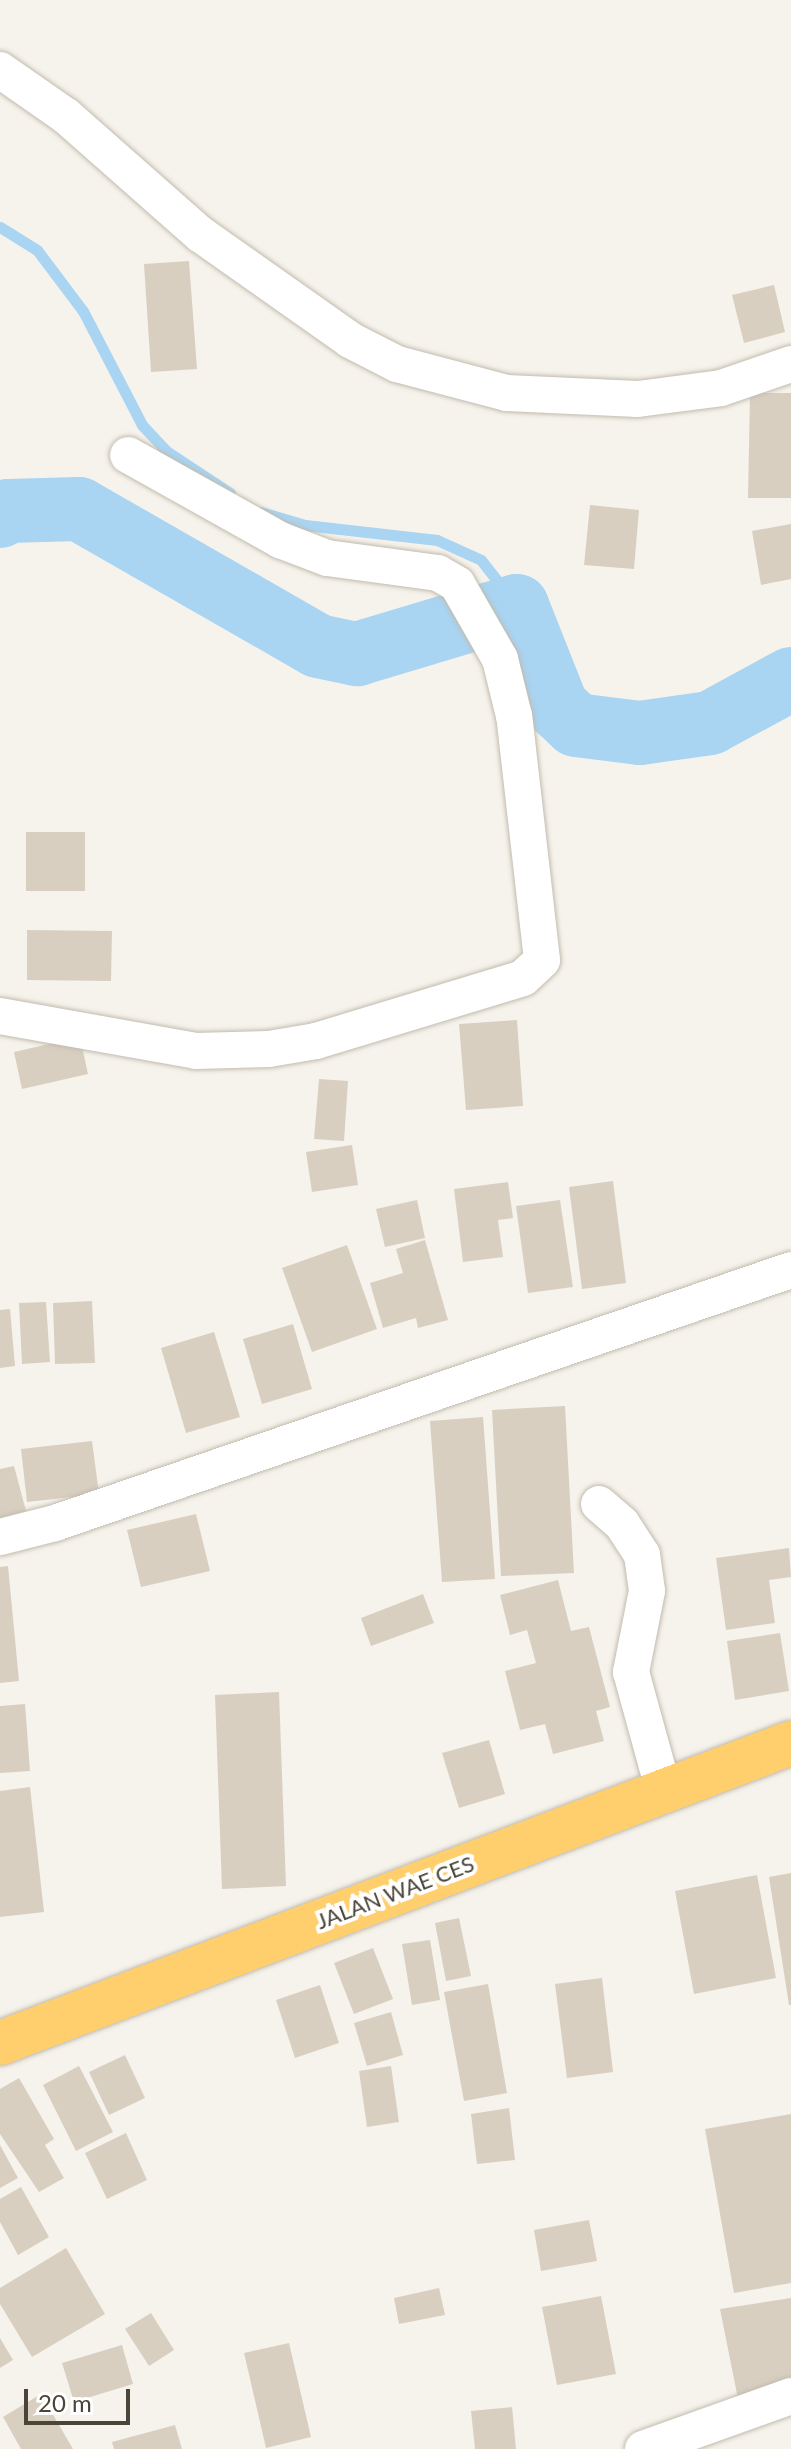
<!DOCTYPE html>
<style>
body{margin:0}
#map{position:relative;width:791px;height:2449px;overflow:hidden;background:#f6f3ec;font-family:Lato,sans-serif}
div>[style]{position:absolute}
.stream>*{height:11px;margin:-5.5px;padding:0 5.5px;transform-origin:5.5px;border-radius:5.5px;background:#a9d4f2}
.river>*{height:64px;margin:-32px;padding:0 32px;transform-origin:32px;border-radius:32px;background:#a9d4f2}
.building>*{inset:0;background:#d8cfc1}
.roads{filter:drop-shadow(0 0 2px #c2bbae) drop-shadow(0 0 2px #c2bbae)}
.minor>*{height:36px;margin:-18px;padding:0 18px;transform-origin:18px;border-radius:18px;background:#fff}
.highway>*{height:44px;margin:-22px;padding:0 22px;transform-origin:22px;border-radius:22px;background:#ffcf6e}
span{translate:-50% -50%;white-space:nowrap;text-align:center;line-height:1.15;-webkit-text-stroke:8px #fff;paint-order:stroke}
.street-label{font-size:22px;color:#4b4439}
.scale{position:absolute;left:24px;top:2389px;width:106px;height:36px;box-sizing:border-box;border:4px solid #4b4439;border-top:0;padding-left:10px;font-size:24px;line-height:28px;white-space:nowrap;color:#4b4439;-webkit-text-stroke:6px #fff;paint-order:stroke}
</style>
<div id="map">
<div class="stream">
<i style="left:0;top:227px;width:44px;rotate:31.9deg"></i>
<i style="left:37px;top:250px;width:76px;rotate:53deg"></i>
<i style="left:83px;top:311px;width:128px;rotate:62.6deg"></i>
<i style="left:142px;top:425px;width:34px;rotate:47deg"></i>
<i style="left:165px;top:450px;width:78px;rotate:33.5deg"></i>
<i style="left:261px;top:512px;width:46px;rotate:16.5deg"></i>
<i style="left:305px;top:525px;width:133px;rotate:6.5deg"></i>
<i style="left:437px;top:540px;width:48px;rotate:24.4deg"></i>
<i style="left:481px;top:560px;width:58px;rotate:52deg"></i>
</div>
<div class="river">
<i style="left:0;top:516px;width:9px;rotate:-32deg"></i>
<i style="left:8px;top:511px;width:71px;rotate:-1.6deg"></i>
<i style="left:79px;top:509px;width:275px;rotate:29.8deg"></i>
<i style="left:318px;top:646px;width:40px;rotate:12deg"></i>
<i style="left:357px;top:654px;width:167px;rotate:-16.7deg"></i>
<i style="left:517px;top:606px;width:109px;rotate:68.4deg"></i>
<i style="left:557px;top:707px;width:26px;rotate:43deg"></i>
<i style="left:576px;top:725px;width:64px;rotate:7.1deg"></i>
<i style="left:640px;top:733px;width:71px;rotate:-8.1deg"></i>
<i style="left:710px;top:723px;width:92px;rotate:-28.5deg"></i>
</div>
<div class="building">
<i style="clip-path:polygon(189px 261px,197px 369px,151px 372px,144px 264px)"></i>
<i style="clip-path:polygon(774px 285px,785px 332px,744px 343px,732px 295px)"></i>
<i style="clip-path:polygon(750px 393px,791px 393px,791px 498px,748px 498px)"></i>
<i style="clip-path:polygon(590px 505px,639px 510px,634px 569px,584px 565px)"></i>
<i style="clip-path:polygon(791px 524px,791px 579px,761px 585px,752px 531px)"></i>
<i style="clip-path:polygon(26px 832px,85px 832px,85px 891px,26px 891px)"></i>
<i style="clip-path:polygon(27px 930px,112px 931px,111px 981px,27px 980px)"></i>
<i style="clip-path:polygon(517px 1020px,523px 1106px,466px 1110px,459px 1024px)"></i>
<i style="clip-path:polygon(80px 1037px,88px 1074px,22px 1089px,14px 1052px)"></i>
<i style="clip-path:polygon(319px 1079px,348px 1081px,344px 1141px,314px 1139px)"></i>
<i style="clip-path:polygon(352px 1145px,358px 1185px,312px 1192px,306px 1152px)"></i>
<i style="clip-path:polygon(613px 1181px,626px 1283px,582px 1289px,569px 1187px)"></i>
<i style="clip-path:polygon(508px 1182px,513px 1218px,498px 1220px,503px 1257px,463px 1262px,454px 1189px)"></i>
<i style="clip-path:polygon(417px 1200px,425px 1238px,385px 1247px,376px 1209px)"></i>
<i style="clip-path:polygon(560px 1200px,573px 1287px,528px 1293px,516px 1206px)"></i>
<i style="clip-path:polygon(425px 1240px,448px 1320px,418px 1328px,416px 1318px,383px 1328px,370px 1283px,403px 1273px,396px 1249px)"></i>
<i style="clip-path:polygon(347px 1245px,377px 1329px,312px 1352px,282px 1268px)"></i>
<i style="clip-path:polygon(92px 1301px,95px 1363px,55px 1364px,53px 1303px)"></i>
<i style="clip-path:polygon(46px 1302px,50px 1362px,22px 1364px,19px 1303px)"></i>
<i style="clip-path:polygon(10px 1309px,15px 1366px,0 1368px,0 1310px)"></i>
<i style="clip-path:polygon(293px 1324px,312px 1389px,262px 1404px,243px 1339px)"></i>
<i style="clip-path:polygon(214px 1332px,240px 1417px,186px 1433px,161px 1348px)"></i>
<i style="clip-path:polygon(565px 1406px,574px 1573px,501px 1576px,492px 1410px)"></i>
<i style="clip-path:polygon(483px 1417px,495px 1579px,442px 1582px,430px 1421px)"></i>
<i style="clip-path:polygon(92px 1441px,99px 1494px,27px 1502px,21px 1449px)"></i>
<i style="clip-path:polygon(14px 1466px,26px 1511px,0 1518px,0 1469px)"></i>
<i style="clip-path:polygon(196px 1514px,210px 1571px,141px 1587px,127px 1530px)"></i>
<i style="clip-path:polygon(789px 1548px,791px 1577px,769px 1580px,775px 1623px,726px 1630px,716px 1558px)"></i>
<i style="clip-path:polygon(8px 1566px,19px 1681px,0 1683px,0 1567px)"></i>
<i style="clip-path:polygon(558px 1580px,571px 1631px,589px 1627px,610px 1707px,596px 1711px,604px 1741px,553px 1754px,545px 1724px,520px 1730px,505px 1671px,536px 1663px,527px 1630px,510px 1635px,500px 1595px)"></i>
<i style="clip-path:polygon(423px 1594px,434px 1623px,371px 1646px,361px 1618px)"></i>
<i style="clip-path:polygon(780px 1633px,789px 1691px,735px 1700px,727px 1641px)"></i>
<i style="clip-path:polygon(279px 1692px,286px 1886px,222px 1889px,215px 1695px)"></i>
<i style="clip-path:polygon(25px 1704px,30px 1771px,0 1773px,0 1706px)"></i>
<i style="clip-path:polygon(489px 1740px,505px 1794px,459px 1808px,442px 1753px)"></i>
<i style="clip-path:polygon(30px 1787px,44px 1912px,0 1917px,0 1791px)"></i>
<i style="clip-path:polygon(791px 1873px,791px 2005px,789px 2005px,769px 1877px)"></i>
<i style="clip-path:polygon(757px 1875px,776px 1978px,694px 1994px,675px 1891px)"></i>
<i style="clip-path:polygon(459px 1918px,471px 1976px,446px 1981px,435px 1923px)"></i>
<i style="clip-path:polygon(430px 1940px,440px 2000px,412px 2005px,402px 1944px)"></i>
<i style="clip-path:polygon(373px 1948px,393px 1999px,354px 2014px,334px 1963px)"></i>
<i style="clip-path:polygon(602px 1978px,613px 2072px,567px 2078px,555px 1984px)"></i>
<i style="clip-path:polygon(488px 1984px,507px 2093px,464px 2101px,444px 1992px)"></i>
<i style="clip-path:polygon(320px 1985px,339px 2043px,295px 2058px,276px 2000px)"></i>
<i style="clip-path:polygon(391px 2012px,403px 2055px,367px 2066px,354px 2023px)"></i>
<i style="clip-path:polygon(125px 2055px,145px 2098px,109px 2115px,89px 2072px)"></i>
<i style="clip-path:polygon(79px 2066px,113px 2132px,76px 2151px,43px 2085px)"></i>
<i style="clip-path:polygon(391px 2066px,399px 2122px,367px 2127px,359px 2071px)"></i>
<i style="clip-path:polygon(19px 2078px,54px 2139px,45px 2145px,64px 2178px,39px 2192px,0 2134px,0 2089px)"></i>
<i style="clip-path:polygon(509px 2108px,515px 2160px,477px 2164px,471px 2114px)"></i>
<i style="clip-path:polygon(791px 2114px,791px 2283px,734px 2293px,705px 2129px)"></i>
<i style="clip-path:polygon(126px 2133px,147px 2180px,107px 2199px,85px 2153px)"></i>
<i style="clip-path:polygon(0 2145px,18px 2178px,0 2188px)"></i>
<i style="clip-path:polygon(21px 2187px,49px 2237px,18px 2255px,0 2222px,0 2199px)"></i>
<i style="clip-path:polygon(589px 2220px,597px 2261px,541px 2271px,534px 2230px)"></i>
<i style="clip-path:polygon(66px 2248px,105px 2314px,32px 2357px,0 2304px,0 2288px)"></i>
<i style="clip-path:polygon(439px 2288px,445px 2315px,399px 2324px,394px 2298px)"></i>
<i style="clip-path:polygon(601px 2296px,616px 2374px,557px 2385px,542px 2307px)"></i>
<i style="clip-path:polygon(791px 2298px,791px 2381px,738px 2399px,720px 2309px)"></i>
<i style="clip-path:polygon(151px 2313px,174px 2350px,149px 2366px,125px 2329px)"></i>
<i style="clip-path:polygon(0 2338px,13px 2360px,0 2368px)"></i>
<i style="clip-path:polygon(289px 2343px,311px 2437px,266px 2448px,244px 2353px)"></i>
<i style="clip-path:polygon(122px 2345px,133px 2384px,74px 2402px,62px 2363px)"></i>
<i style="clip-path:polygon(41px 2394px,73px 2449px,21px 2449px,3px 2417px)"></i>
<i style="clip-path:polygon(512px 2407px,516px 2449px,475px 2449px,471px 2411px)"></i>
<i style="clip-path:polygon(175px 2425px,182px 2449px,114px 2449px,112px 2442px)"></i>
</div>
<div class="roads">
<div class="minor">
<i style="left:0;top:70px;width:80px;rotate:34.9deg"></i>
<i style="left:66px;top:116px;width:179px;rotate:41.4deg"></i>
<i style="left:200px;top:234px;width:184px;rotate:35.2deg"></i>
<i style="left:350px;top:340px;width:53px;rotate:27.1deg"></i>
<i style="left:397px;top:364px;width:114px;rotate:14.8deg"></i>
<i style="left:507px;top:393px;width:131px;rotate:2.6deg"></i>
<i style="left:638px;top:399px;width:84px;rotate:-7.5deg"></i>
<i style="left:721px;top:388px;width:74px;rotate:-18.9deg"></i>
<i style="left:0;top:1016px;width:199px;rotate:10.1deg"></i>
<i style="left:196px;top:1051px;width:73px;rotate:-1.6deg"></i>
<i style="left:269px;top:1049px;width:48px;rotate:-9.7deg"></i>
<i style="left:316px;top:1041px;width:216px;rotate:-16.9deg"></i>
<i style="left:523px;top:978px;width:26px;rotate:-43deg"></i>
<i style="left:542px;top:960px;width:246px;rotate:-96.5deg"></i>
<i style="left:514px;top:716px;width:59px;rotate:-103.8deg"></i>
<i style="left:500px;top:659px;width:86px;rotate:-119.8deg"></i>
<i style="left:457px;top:584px;width:22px;rotate:-150deg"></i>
<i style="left:438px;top:573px;width:112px;rotate:-172.3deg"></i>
<i style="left:327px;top:558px;width:50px;rotate:-159deg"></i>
<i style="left:280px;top:540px;width:174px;rotate:-150.8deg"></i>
<i style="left:599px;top:1504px;width:30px;rotate:41deg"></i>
<i style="left:622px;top:1524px;width:37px;rotate:57deg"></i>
<i style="left:642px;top:1555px;width:36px;rotate:82deg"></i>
<i style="left:647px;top:1591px;width:83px;rotate:101.2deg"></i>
<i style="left:631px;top:1672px;width:120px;rotate:74.6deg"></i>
<i style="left:0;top:1537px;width:57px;rotate:-14.3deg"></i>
<i style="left:55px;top:1523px;width:778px;rotate:-18.97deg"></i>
<i style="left:643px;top:2449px;width:157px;rotate:-19.7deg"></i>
</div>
<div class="highway">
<i style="left:0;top:2043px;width:846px;rotate:-20.77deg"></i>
</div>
</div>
<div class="street-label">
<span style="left:395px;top:1892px;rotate:-21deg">JALAN WAE CES</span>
</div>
<div class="scale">20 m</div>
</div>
